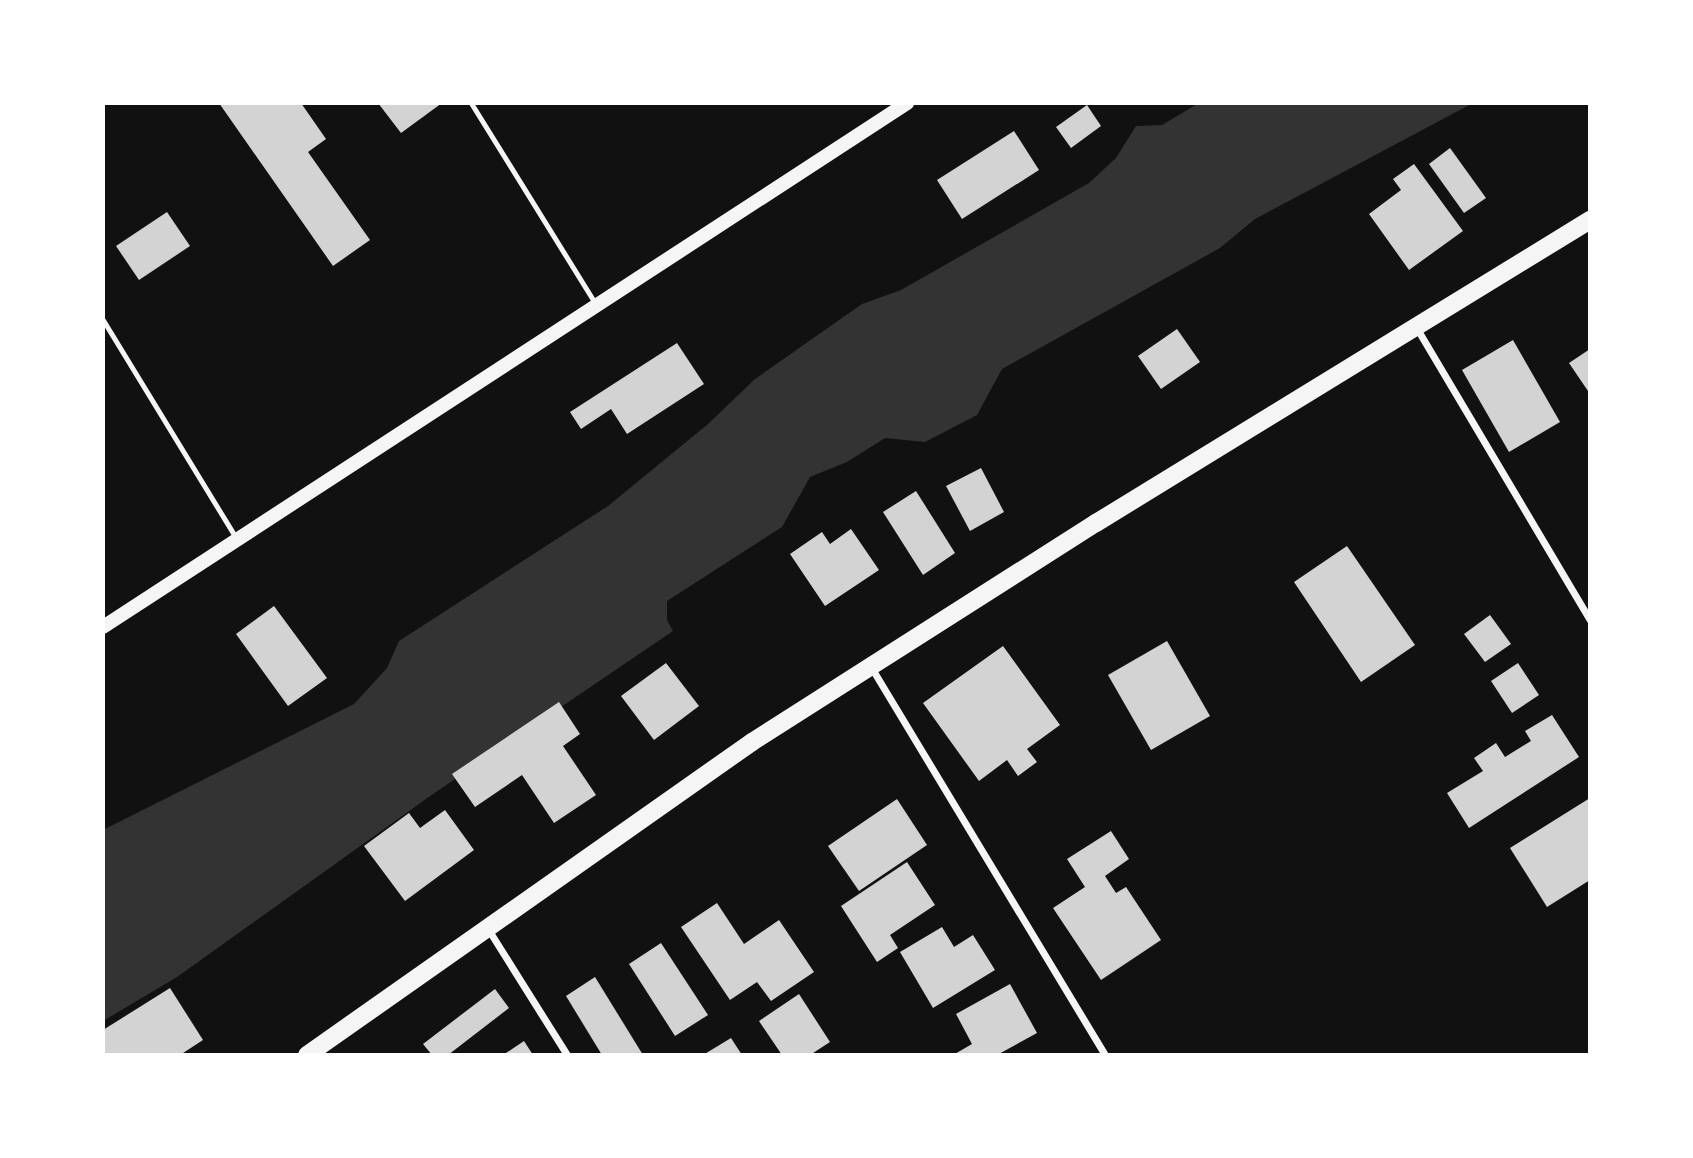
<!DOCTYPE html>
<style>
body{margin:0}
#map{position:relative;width:1693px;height:1158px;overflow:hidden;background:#111;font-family:"IBM Plex Sans",sans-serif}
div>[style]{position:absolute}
.water>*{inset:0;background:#333}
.building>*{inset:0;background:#d3d3d3}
.service>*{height:5px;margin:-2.5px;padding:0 2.5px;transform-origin:2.5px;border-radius:2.5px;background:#f5f5f5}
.minor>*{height:7px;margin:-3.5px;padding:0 3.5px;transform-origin:3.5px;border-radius:3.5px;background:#f5f5f5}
.secondary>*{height:14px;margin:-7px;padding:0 7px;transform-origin:7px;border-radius:7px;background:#f5f5f5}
.primary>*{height:18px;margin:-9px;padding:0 9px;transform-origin:9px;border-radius:9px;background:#f5f5f5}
span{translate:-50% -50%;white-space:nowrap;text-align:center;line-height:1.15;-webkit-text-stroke:5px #fff;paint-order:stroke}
.frame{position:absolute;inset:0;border:105px solid #fff;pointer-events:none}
</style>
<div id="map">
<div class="water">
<i style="clip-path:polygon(1199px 103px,1473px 103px,1255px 219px,1220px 248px,1002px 369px,977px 415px,925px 442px,885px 438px,847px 462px,810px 477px,782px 527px,667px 601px,667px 620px,673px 631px,433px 794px,177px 977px,103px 1021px,103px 830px,354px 704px,387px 668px,399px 641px,608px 506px,708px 424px,755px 379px,862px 304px,901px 290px,1089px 183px,1116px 158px,1136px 126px,1162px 125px)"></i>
</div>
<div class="building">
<i style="clip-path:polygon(219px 103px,301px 103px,326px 139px,308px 152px,370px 240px,333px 266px)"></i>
<i style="clip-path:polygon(378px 103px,442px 103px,401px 133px)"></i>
<i style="clip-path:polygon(1087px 105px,1101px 126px,1071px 148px,1056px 127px)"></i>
<i style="clip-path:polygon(1014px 131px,1039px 170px,962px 219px,937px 180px)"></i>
<i style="clip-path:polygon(1450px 148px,1486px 198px,1464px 213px,1429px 164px)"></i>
<i style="clip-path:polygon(1414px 164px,1463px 231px,1409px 270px,1369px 214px,1401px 190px,1393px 179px)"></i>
<i style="clip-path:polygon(167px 212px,190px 246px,139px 280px,116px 246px)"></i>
<i style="clip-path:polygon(1177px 329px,1200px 362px,1161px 389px,1138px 356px)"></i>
<i style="clip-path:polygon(1513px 340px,1560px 422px,1509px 452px,1462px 370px)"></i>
<i style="clip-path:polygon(677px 343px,704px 384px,627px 434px,611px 409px,581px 429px,570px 412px)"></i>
<i style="clip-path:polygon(1590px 349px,1590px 394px,1569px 363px)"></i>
<i style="clip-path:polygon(981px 468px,1004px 512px,970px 531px,946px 486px)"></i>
<i style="clip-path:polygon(916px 491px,955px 553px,923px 575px,883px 512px)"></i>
<i style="clip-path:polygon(851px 529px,879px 570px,825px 606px,790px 554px,822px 532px,830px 544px)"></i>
<i style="clip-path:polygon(1347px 546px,1415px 645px,1361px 682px,1294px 582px)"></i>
<i style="clip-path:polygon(274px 606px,327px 678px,288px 706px,236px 634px)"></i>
<i style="clip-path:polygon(1490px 615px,1511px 644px,1485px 662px,1464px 634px)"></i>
<i style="clip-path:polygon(1167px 641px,1210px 716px,1151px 750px,1108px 675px)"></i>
<i style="clip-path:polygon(1003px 646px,1060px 725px,1027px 749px,1037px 762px,1018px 776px,1007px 760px,979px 781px,923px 703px)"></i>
<i style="clip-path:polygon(666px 663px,699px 706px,654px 740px,621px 696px)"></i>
<i style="clip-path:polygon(1518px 663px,1539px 695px,1512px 713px,1491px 681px)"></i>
<i style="clip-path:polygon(559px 702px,580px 734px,563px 746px,596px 795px,554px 823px,522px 775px,475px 807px,452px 774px)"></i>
<i style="clip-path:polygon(1552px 715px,1579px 757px,1469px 828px,1447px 793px,1483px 771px,1474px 758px,1496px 743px,1505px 757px,1531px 741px,1525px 731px)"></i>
<i style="clip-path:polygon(1590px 798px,1590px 880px,1547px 907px,1510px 848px)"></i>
<i style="clip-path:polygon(897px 799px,927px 845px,859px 891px,828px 846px)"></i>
<i style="clip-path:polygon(445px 810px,474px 850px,405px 901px,364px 846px,409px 813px,420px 828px)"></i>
<i style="clip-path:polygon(1111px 831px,1129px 859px,1105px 876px,1116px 893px,1126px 887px,1161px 940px,1101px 980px,1053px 908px,1085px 887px,1067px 859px)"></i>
<i style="clip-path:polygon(907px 862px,935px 905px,890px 935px,898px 948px,877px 962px,841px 906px)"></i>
<i style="clip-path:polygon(717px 903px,744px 944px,779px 920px,814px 972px,771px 1001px,757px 982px,730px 1000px,681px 927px)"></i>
<i style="clip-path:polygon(942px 927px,954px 947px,973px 935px,995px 970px,933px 1008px,900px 952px)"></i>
<i style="clip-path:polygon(661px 943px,708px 1015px,675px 1036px,629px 964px)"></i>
<i style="clip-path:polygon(595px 977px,643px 1055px,602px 1055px,566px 996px)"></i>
<i style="clip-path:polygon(1010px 984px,1037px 1033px,997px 1055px,953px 1055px,972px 1044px,956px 1014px)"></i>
<i style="clip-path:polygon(170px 988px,203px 1040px,180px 1055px,103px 1055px,103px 1030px)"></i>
<i style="clip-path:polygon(495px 989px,509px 1008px,448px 1055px,432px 1055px,423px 1044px)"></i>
<i style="clip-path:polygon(799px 994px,830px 1042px,810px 1055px,782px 1055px,759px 1021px)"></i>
<i style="clip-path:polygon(731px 1038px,742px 1055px,703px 1055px)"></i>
<i style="clip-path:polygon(524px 1041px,533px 1055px,503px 1055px)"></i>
</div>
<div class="service">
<i style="left:471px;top:103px;width:235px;rotate:58.2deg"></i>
<i style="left:103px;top:320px;width:255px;rotate:58.6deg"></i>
</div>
<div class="minor">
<i style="left:1416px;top:327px;width:341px;rotate:59.3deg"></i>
<i style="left:871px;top:667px;width:453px;rotate:58.9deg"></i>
<i style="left:488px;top:929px;width:149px;rotate:57.9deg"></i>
</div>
<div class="secondary">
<i style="left:103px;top:627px;width:960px;rotate:-33.09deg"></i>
</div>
<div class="primary">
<i style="left:307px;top:1055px;width:544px;rotate:-35.12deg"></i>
<i style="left:752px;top:742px;width:408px;rotate:-32.5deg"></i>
<i style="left:1096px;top:523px;width:580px;rotate:-31.52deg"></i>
</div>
<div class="frame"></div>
</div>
